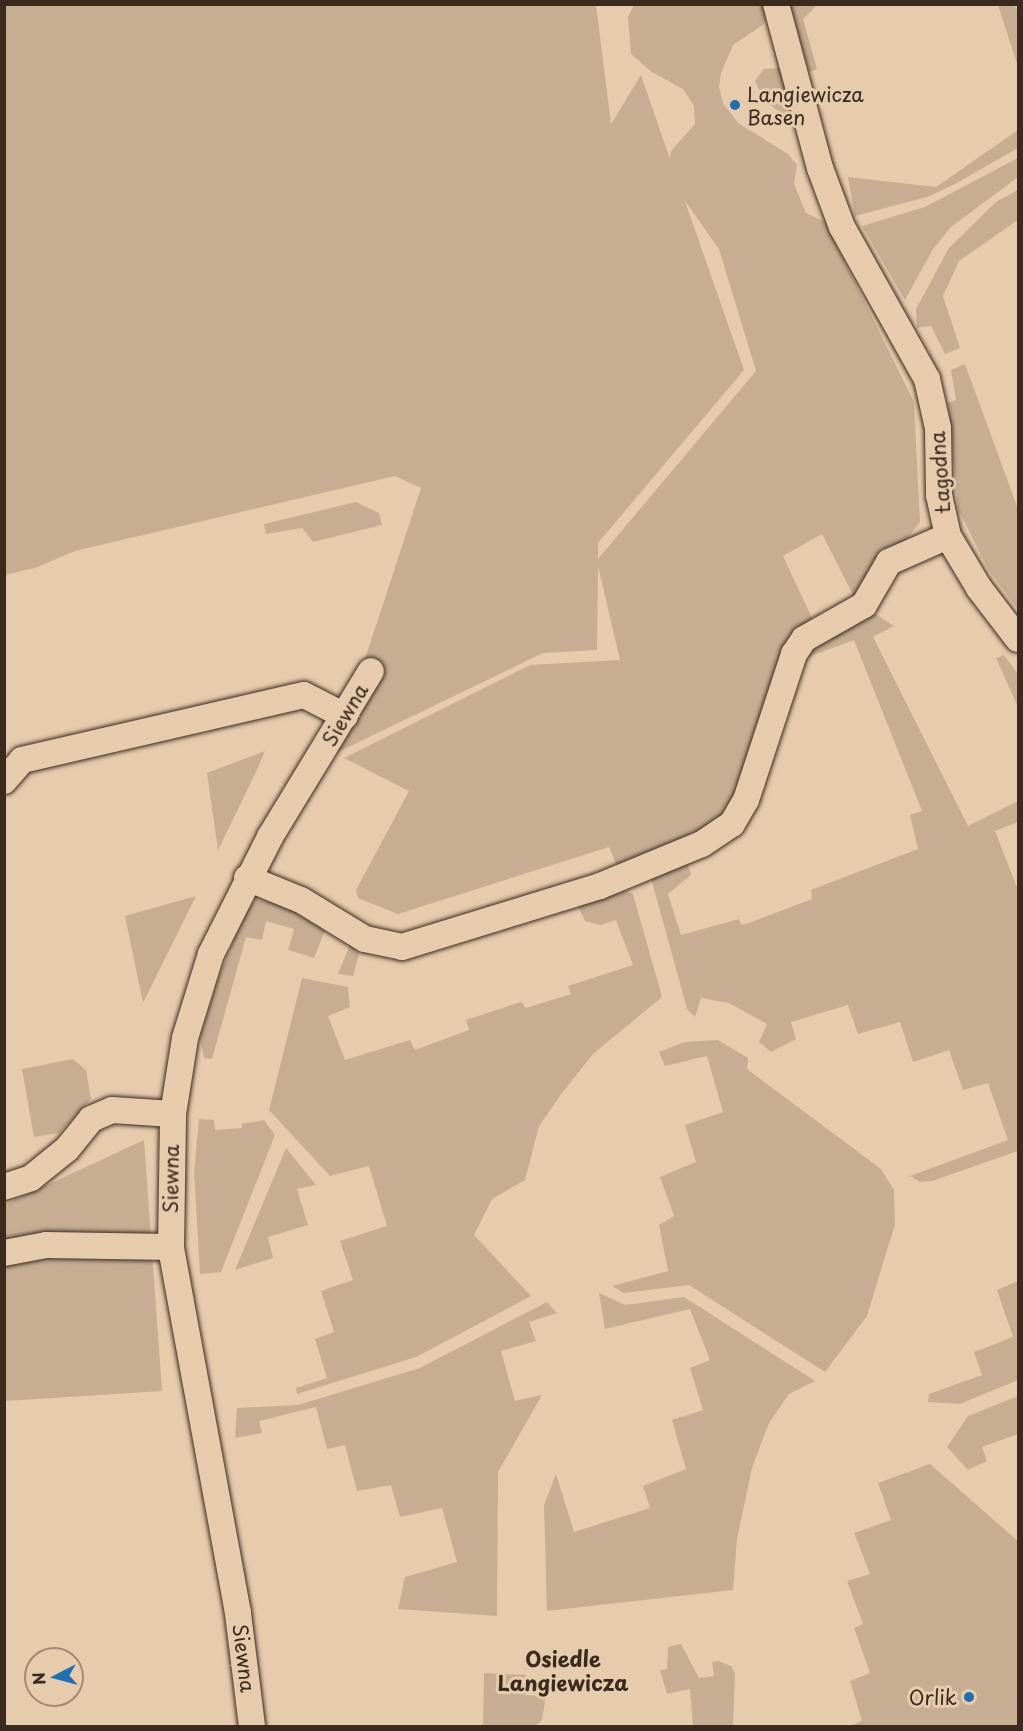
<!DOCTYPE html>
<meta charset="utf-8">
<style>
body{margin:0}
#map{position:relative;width:1023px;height:1731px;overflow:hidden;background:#e6cbad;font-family:"Playpen Sans",sans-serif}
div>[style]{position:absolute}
.green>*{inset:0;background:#c7ae93}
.roads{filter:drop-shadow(0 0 2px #3b2a1e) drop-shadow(0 0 2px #3b2a1e)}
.minor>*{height:26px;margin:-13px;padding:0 13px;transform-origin:13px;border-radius:13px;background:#e6cbad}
.dots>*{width:16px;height:16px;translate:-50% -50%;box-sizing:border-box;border:3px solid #e6cbad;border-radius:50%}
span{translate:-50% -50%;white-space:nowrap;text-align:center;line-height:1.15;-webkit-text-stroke:6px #e6cbad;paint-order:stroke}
.poi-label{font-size:20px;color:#3b2a1e}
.left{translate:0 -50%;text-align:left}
.right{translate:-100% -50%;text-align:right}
.street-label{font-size:20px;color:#3b2a1e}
.neighbourhood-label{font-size:21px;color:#3b2a1e;font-weight:700}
.frame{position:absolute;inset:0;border:6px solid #3b2a1e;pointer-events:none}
.north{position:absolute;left:24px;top:1647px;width:60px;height:60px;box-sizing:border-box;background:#e6cbad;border:2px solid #a28b74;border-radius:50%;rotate:264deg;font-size:16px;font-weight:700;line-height:24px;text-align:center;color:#3b2a1e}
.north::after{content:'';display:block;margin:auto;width:21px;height:27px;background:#1f6fb2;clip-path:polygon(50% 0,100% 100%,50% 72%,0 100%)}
</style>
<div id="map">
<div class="green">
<i style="clip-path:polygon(evenodd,4px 5px,596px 5px,611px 124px,641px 75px,670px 159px,671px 151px,695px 124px,694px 106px,683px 89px,652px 72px,631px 54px,628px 17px,634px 5px,765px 5px,768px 16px,763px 25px,733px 45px,721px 73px,719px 87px,723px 103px,738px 123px,788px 154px,797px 165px,794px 184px,806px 213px,825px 222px,914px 402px,920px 522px,906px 540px,880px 550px,862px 588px,853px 595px,822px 534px,783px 556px,812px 618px,791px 636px,779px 662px,732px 807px,699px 834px,617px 866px,609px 847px,398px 914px,358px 898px,356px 890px,409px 791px,344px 758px,530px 665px,620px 660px,598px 566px,597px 650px,543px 653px,334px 754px,421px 488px,395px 476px,75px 551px,35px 568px,5px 575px,4px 5px,685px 201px,719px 249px,756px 371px,598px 559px,598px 543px,744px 370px,685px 201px)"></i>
<i style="clip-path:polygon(790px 5px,817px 5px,803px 19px,817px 69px,809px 72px)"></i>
<i style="clip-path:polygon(998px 5px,1013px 5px,1017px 9px,1018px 67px)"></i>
<i style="clip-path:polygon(779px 68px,787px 84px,791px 120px,765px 101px,755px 81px,764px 69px)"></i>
<i style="clip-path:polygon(1018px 130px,1018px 148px,955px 184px,927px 197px,855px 216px,848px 177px,936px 187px)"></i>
<i style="clip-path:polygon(1018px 158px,1018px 177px,951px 227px,933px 249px,905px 300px,862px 226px,925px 207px)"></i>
<i style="clip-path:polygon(1018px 190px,1018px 220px,959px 261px,943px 296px,960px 348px,945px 354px,931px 326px,917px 328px,916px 309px,949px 248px,996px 202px)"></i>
<i style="clip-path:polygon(965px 364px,1018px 509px,1018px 610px,988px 569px,958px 509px,948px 403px,956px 400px,951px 370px)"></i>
<i style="clip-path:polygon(356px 502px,379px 513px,382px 525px,313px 542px,302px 528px,266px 534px,264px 524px)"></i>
<i style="clip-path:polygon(874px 613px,894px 626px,873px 637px,968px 826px,1018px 801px,1018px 822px,995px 831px,1018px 890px,1018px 1151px,932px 1181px,920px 1182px,910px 1176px,1008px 1140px,988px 1083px,963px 1090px,949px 1050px,913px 1062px,900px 1022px,858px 1034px,848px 1005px,791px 1022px,796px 1039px,771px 1052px,759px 1042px,767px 1024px,729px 1003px,701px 998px,695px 1017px,687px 1009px,651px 878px,686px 860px,691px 875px,668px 894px,681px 935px,739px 919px,741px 925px,749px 923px,812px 899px,811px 890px,918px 849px,910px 815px,922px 811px,854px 640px,805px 658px,813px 642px)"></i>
<i style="clip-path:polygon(1004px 655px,1018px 674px,1018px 707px,996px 658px)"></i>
<i style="clip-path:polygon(265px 751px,256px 772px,218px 850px,207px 773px)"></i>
<i style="clip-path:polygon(617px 887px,633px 894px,662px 997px,593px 1054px,562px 1093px,539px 1126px,525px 1180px,492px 1199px,474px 1235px,531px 1296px,416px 1357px,297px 1394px,296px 1388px,327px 1378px,315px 1339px,334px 1332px,321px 1291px,353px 1280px,340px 1241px,387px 1226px,369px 1166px,330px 1176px,269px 1110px,302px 978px,348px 987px,350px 1007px,328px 1016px,345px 1060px,410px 1040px,415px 1050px,469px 1030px,466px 1020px,521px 1002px,526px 1008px,571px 994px,568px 986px,633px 965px,616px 920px,600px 925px,585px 921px,577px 905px)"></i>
<i style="clip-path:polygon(196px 896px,143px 1003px,125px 916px)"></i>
<i style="clip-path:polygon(257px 899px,288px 908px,326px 928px,314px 958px,288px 950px,294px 929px,266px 921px,262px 940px,246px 937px,212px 1059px,204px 1058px,200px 1038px,218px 979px,246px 911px)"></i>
<i style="clip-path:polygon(350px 945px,359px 954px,353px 976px,338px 974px)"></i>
<i style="clip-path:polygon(718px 1040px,748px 1058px,747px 1069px,881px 1169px,894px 1190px,895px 1224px,867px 1316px,825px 1372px,689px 1285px,624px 1293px,612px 1286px,668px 1271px,659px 1225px,674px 1216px,660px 1177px,696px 1162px,685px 1125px,723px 1112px,707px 1056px,665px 1066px,659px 1052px,685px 1042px)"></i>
<i style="clip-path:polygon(73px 1059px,86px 1070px,91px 1099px,59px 1133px,34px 1137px,22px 1069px)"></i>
<i style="clip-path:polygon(199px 1119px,214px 1120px,215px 1130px,242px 1128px,242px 1124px,264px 1120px,275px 1135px,221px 1272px,200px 1274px,194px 1172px)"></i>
<i style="clip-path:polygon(144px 1140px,162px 1391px,5px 1401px,4px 1205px)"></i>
<i style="clip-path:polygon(286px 1148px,316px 1185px,297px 1189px,308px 1225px,268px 1237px,273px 1258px,235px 1270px)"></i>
<i style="clip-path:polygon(1018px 1281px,1018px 1380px,960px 1404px,928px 1402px,929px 1394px,982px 1375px,974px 1352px,1013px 1337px,997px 1290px)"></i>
<i style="clip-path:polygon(599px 1293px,625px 1305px,684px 1297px,815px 1381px,789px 1394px,769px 1423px,752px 1468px,737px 1539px,733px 1590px,547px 1611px,544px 1505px,556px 1474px,574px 1532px,650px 1508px,643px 1486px,686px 1469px,672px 1420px,703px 1410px,690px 1368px,710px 1360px,690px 1309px,605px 1329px)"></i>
<i style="clip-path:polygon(547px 1302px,557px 1313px,529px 1322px,536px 1341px,501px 1351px,515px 1401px,542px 1395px,498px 1472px,497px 1616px,398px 1609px,405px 1577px,457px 1562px,442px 1508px,400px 1517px,391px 1485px,357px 1491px,345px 1445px,327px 1449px,316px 1407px,259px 1421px,262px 1433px,235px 1438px,237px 1408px,298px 1405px,420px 1368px)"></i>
<i style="clip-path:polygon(1018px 1396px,1018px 1434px,982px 1447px,987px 1461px,968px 1470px,947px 1447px,968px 1416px)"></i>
<i style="clip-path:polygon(930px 1464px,1018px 1541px,1018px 1726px,849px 1726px,862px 1721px,850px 1681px,870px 1673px,854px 1628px,863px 1624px,847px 1581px,870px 1574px,854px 1533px,891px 1520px,878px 1483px)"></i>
<i style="clip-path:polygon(681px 1644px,699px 1678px,714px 1676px,712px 1662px,718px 1661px,731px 1666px,735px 1673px,733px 1726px,693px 1726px,690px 1689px,667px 1694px,660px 1670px,667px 1669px,668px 1647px)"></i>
<i style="clip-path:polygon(484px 1673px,526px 1675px,526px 1695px,546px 1696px,542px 1720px,535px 1726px,483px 1726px)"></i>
</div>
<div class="roads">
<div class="minor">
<i style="left:776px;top:4px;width:170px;rotate:75deg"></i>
<i style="left:820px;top:168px;width:63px;rotate:69.6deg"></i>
<i style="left:842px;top:227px;width:174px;rotate:60.8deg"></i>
<i style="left:927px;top:379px;width:50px;rotate:77.3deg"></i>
<i style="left:938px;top:428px;width:67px;rotate:89.1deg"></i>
<i style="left:939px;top:495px;width:42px;rotate:77.6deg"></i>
<i style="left:948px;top:536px;width:61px;rotate:59.2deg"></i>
<i style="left:979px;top:588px;width:64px;rotate:52.6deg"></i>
<i style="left:4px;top:781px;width:28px;rotate:-49deg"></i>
<i style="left:22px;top:760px;width:289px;rotate:-13deg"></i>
<i style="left:304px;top:695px;width:46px;rotate:27.1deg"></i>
<i style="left:247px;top:878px;width:58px;rotate:22.2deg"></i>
<i style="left:301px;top:900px;width:75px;rotate:31.4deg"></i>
<i style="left:365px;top:939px;width:38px;rotate:12deg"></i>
<i style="left:402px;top:947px;width:207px;rotate:-17.1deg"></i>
<i style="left:600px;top:886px;width:110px;rotate:-22.4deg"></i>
<i style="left:702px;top:844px;width:36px;rotate:-34deg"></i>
<i style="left:732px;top:824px;width:28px;rotate:-60deg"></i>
<i style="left:746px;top:800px;width:154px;rotate:-71.8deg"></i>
<i style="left:794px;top:654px;width:18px;rotate:-56deg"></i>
<i style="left:804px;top:639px;width:69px;rotate:-29.5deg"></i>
<i style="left:864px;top:605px;width:50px;rotate:-59.8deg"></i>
<i style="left:889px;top:562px;width:64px;rotate:-23.8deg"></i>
<i style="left:4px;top:1187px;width:28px;rotate:-18deg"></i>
<i style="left:31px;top:1178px;width:46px;rotate:-38.9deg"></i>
<i style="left:67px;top:1149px;width:38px;rotate:-51deg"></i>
<i style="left:91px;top:1119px;width:23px;rotate:-23deg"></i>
<i style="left:112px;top:1110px;width:61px;rotate:3.8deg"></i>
<i style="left:4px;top:1253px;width:43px;rotate:-10.8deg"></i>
<i style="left:46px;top:1245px;width:125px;rotate:0.9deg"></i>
<i style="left:252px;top:1726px;width:114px;rotate:-97.1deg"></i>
<i style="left:238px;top:1613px;width:372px;rotate:-100.4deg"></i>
<i style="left:171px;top:1247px;width:133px;rotate:-89.1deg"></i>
<i style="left:173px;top:1114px;width:77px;rotate:-81deg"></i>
<i style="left:185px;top:1038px;width:88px;rotate:-72.8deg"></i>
<i style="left:211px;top:954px;width:131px;rotate:-63.2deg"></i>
<i style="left:270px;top:837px;width:194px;rotate:-58.7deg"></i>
</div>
</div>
<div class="dots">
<i style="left:735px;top:105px;background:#1f6fb2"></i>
<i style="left:969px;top:1697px;background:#1f6fb2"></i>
</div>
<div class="poi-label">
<span class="left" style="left:747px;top:106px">Langiewicza<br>Basen</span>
<span class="right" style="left:957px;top:1697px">Orlik</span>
</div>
<div class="street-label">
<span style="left:940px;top:472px;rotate:-94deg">Łagodna</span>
<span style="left:345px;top:715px;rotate:-59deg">Siewna</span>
<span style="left:171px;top:1179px;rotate:-89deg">Siewna</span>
<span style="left:244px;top:1658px;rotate:83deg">Siewna</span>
</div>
<div class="neighbourhood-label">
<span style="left:563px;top:1670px">Osiedle<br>Langiewicza</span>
</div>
<div class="frame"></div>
<div class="north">N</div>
</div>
